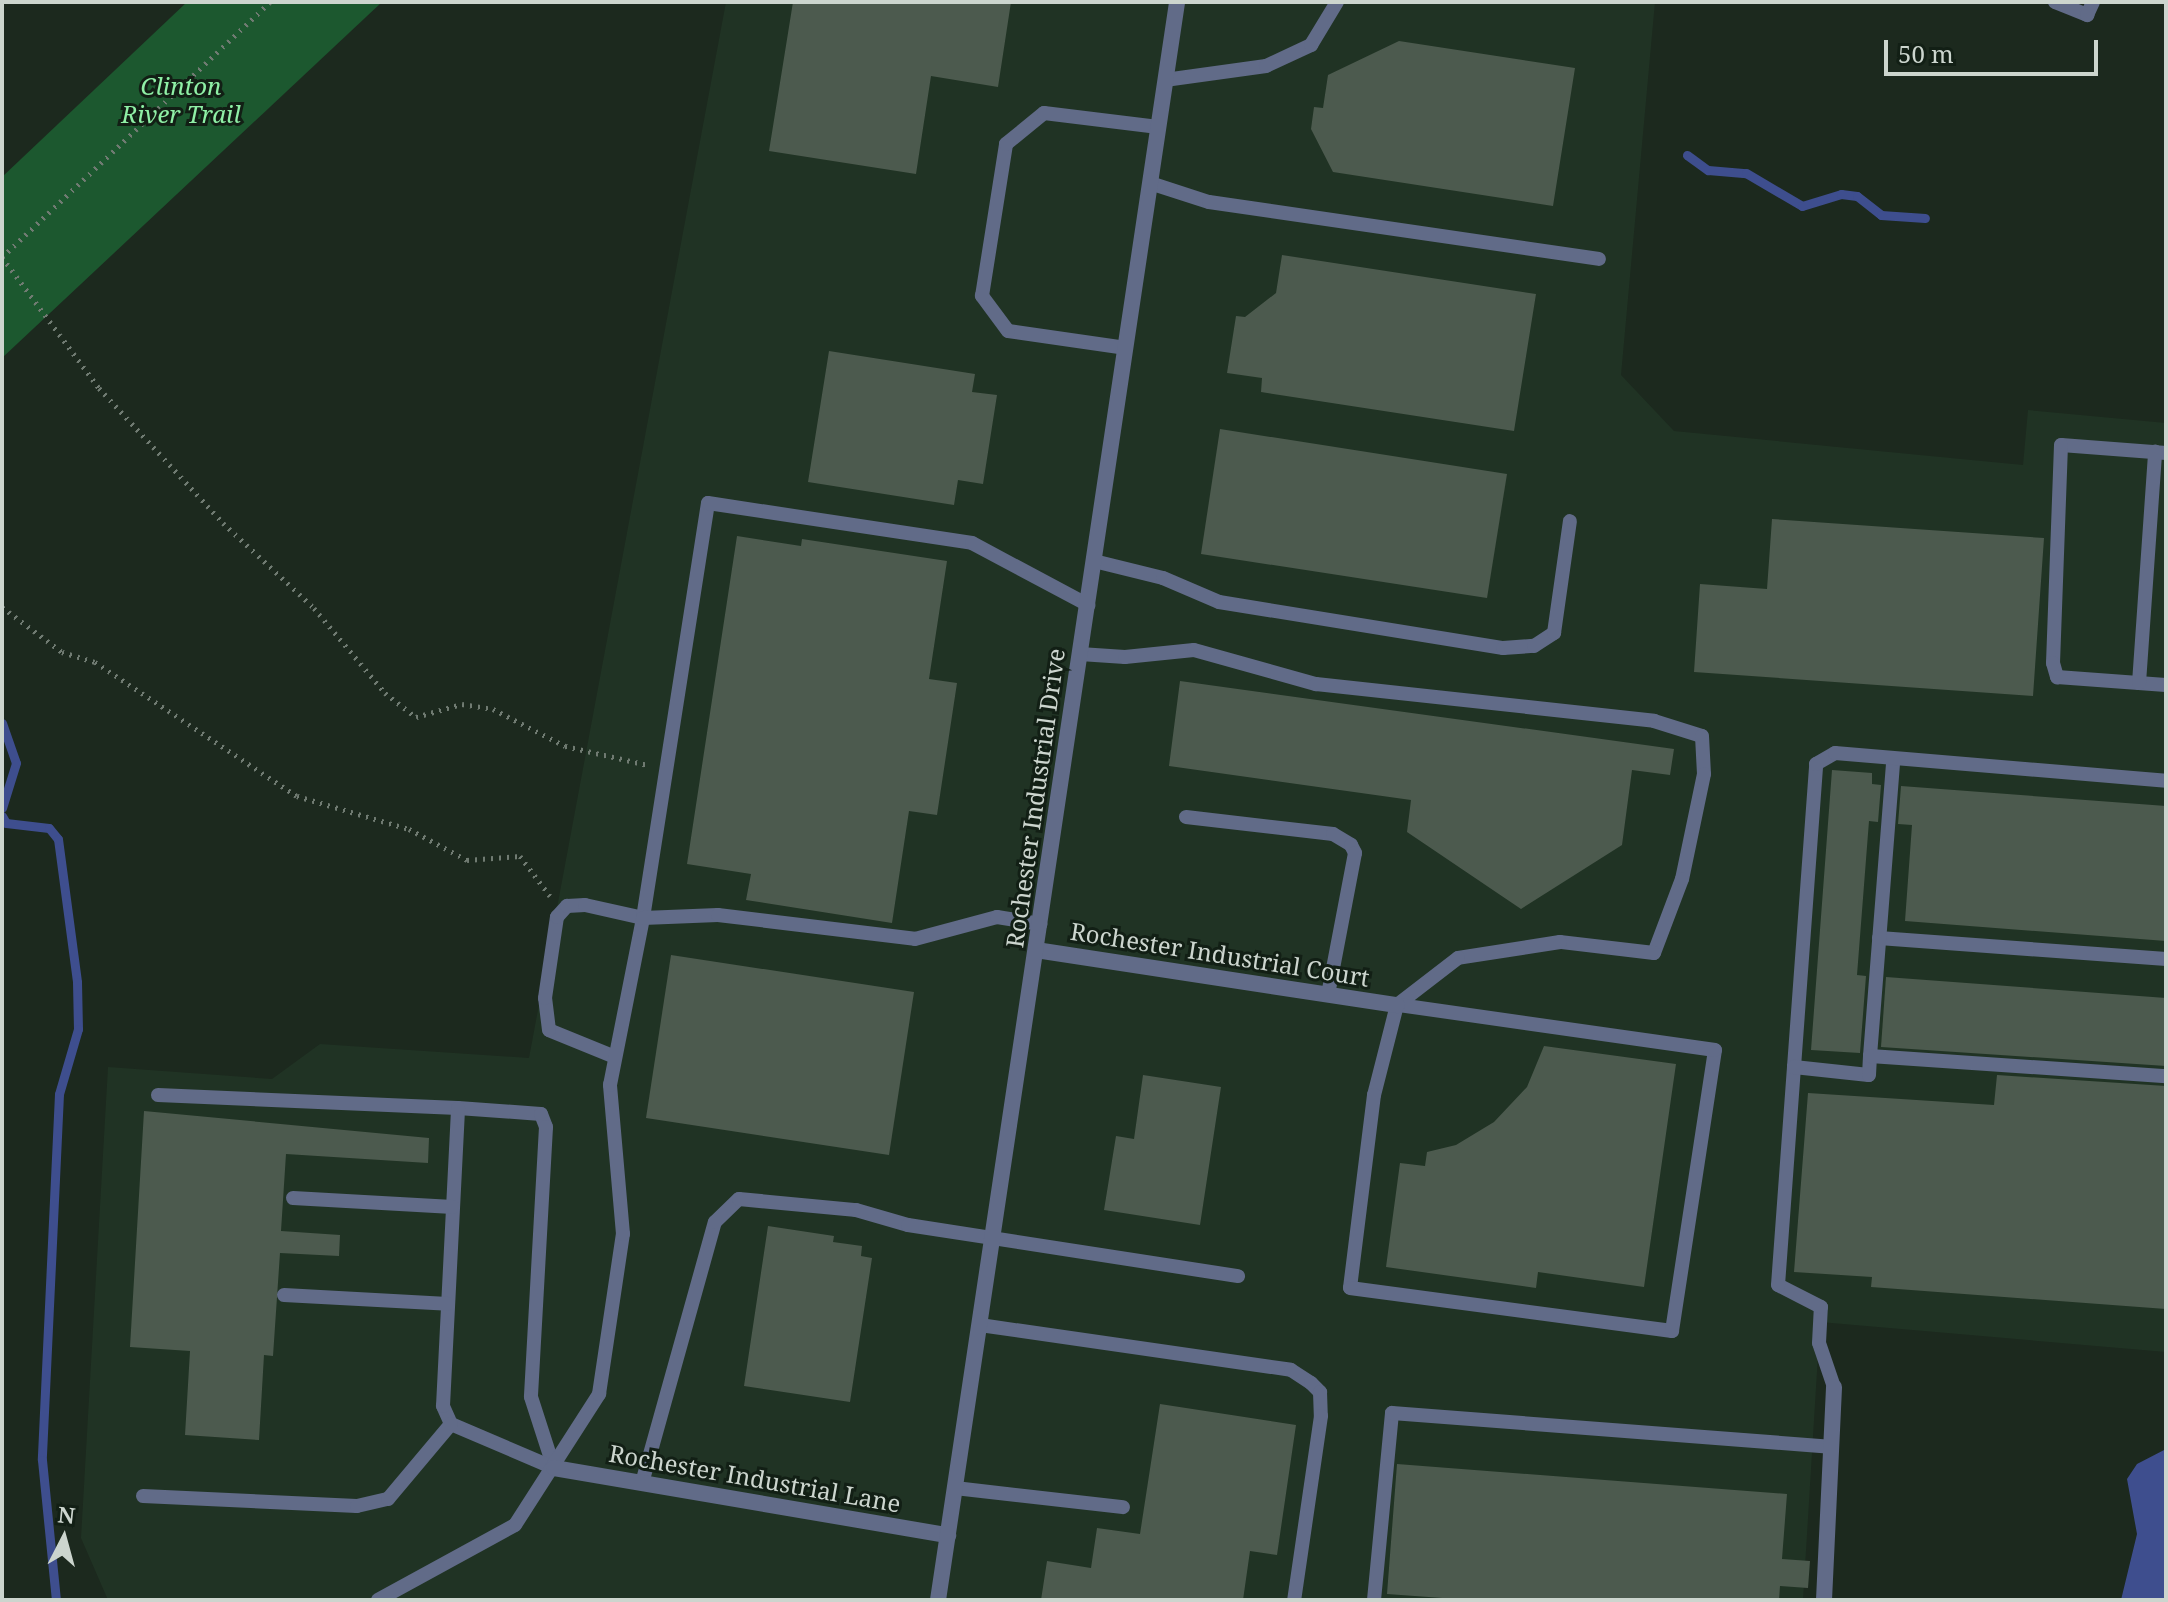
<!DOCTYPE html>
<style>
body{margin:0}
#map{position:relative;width:2168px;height:1602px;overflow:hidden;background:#1c291e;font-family:"Noto Serif",serif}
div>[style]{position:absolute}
.built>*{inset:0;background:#203324}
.green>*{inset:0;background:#1c582f}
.water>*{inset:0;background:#3e4e8e}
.stream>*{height:9px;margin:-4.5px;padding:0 4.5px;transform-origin:4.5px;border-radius:4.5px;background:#3e4e8e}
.building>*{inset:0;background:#4c5a4e}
.path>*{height:5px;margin-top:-2.5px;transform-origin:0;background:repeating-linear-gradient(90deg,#707b72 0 2px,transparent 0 8px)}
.lane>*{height:14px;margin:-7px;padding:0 7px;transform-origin:7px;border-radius:7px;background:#616b88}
.street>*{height:16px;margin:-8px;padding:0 8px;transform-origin:8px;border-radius:8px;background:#616b88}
span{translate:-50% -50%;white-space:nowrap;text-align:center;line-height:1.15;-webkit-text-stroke:6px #121f15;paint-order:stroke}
.park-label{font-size:24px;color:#8ff0a6;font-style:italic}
.street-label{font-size:24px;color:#ccd5ce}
.frame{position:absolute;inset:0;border:4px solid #ccd5ce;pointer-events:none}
.north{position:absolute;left:24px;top:1498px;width:80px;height:80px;-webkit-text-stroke:6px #121f15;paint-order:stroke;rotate:6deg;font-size:22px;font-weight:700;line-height:32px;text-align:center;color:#ccd5ce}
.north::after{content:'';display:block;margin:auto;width:28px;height:36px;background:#ccd5ce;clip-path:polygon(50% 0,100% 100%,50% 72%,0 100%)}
.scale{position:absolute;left:1884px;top:40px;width:214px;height:36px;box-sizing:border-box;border:4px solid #ccd5ce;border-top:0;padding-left:10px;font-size:24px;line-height:28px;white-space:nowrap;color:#ccd5ce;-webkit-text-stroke:6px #121f15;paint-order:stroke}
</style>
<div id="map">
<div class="built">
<i style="clip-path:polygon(726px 2px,1655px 2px,1621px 375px,1674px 431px,2023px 465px,2028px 410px,2166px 423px,2166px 1352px,1820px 1322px,1803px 1600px,108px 1600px,81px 1538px,108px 1067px,272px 1079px,320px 1044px,529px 1058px)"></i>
</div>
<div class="green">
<i style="clip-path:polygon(187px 2px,382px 2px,2px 358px,2px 177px)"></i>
</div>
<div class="water">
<i style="clip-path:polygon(2166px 1449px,2166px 1600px,2121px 1600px,2137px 1534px,2127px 1479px,2137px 1464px)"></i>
</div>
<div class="stream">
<i style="left:1687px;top:155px;width:26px;rotate:36deg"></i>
<i style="left:1708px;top:170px;width:38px;rotate:5deg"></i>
<i style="left:1746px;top:173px;width:65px;rotate:30.5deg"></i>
<i style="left:1802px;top:206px;width:41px;rotate:-17.1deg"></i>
<i style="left:1841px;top:194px;width:16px;rotate:7deg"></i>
<i style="left:1857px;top:196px;width:31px;rotate:38deg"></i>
<i style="left:1881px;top:215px;width:44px;rotate:3.9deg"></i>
<i style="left:2px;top:723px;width:42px;rotate:70.7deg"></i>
<i style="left:16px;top:763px;width:47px;rotate:107.3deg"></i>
<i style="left:2px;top:816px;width:8px;rotate:60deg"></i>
<i style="left:6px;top:823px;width:43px;rotate:6.6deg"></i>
<i style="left:49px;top:828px;width:14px;rotate:51deg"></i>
<i style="left:58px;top:839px;width:144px;rotate:82.4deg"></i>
<i style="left:77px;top:982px;width:47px;rotate:88.8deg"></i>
<i style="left:78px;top:1029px;width:68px;rotate:106.3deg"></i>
<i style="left:59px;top:1094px;width:366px;rotate:92.7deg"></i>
<i style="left:42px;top:1460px;width:141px;rotate:84.3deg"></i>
</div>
<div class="building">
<i style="clip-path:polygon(793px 2px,1011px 2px,998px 87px,931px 76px,916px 174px,769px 151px)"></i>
<i style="clip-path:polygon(1399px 41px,1575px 68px,1553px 206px,1333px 172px,1311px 129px,1314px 107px,1323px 108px,1328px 75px)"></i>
<i style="clip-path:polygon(1282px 255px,1536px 294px,1514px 431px,1261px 392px,1262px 378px,1227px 373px,1236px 316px,1245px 317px,1276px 293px)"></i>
<i style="clip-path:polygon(829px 351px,975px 374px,972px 392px,997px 395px,983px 484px,958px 480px,954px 505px,808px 482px)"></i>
<i style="clip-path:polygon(1220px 429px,1507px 474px,1487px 598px,1201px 554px)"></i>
<i style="clip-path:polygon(1772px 519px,2044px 538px,2033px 696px,1694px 672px,1700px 584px,1767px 589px)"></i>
<i style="clip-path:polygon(737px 536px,801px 546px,802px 539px,947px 561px,929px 679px,957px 683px,937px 815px,909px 811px,892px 923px,746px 900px,751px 874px,687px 864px)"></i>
<i style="clip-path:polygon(1180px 681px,1674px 749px,1670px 775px,1632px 770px,1622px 845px,1521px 909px,1407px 832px,1411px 800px,1169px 766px)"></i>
<i style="clip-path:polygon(1832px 770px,1872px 773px,1872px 784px,1881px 785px,1878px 822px,1869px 821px,1857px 975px,1866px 976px,1860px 1053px,1811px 1050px)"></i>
<i style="clip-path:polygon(1901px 786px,2166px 806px,2166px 941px,1905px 921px,1912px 825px,1898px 824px)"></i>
<i style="clip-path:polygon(671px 955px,914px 992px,889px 1155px,646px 1118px)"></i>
<i style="clip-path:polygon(1886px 977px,2166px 998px,2166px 1066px,1881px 1047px)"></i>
<i style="clip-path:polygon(1544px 1046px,1676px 1064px,1644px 1287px,1538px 1272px,1536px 1288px,1386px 1267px,1400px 1163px,1425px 1166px,1427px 1152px,1456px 1145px,1494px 1122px,1527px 1087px)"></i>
<i style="clip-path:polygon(1143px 1075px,1221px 1087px,1200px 1225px,1104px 1210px,1116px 1136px,1134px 1139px)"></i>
<i style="clip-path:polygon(1997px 1075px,2166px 1086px,2166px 1309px,1871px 1287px,1872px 1277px,1794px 1272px,1808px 1093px,1994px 1105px)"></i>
<i style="clip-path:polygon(144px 1111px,429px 1138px,428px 1163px,286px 1154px,281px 1231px,340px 1235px,339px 1256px,280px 1253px,273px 1356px,264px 1355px,259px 1440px,185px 1435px,190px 1351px,130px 1347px)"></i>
<i style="clip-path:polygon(768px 1226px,834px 1236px,833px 1242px,862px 1246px,861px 1256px,872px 1258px,850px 1402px,744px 1386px)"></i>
<i style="clip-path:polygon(1160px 1404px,1296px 1425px,1277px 1555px,1250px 1551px,1243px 1600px,1041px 1600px,1047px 1561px,1091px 1568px,1097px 1528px,1140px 1534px)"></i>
<i style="clip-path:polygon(1397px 1464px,1787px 1494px,1782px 1559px,1810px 1561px,1808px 1588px,1780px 1586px,1779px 1600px,1470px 1600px,1387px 1594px)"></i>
</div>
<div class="path">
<i style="left:270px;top:2px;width:370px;rotate:136.4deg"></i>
<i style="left:2px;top:257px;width:163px;rotate:53.5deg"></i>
<i style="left:99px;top:388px;width:183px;rotate:47.4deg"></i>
<i style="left:223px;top:523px;width:125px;rotate:43deg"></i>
<i style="left:314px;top:608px;width:111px;rotate:50.1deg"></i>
<i style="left:385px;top:693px;width:39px;rotate:38deg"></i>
<i style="left:416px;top:717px;width:48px;rotate:-15.8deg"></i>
<i style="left:462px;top:704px;width:31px;rotate:9deg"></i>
<i style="left:493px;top:709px;width:81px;rotate:27.2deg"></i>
<i style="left:565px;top:746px;width:85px;rotate:12.9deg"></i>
<i style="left:2px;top:607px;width:75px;rotate:36.9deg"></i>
<i style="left:62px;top:652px;width:34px;rotate:17deg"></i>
<i style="left:95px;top:662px;width:242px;rotate:33.6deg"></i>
<i style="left:297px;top:796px;width:117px;rotate:16.4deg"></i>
<i style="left:409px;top:829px;width:66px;rotate:28.1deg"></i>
<i style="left:467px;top:860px;width:53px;rotate:-4.3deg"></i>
<i style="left:520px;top:856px;width:50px;rotate:53.1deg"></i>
</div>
<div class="lane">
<i style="left:2055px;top:2px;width:35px;rotate:22deg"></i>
<i style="left:2087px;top:15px;width:14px;rotate:-65deg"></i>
<i style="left:1165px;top:80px;width:102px;rotate:-7.9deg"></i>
<i style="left:1266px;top:66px;width:50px;rotate:-25deg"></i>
<i style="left:1311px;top:45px;width:50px;rotate:-58.8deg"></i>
<i style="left:1150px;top:183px;width:62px;rotate:17.9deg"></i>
<i style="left:1209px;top:202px;width:394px;rotate:8.3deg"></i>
<i style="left:1126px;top:348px;width:119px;rotate:-171.8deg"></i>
<i style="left:1008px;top:331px;width:44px;rotate:-126.6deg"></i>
<i style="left:982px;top:296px;width:154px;rotate:-81deg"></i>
<i style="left:1006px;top:144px;width:49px;rotate:-39.2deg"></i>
<i style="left:1044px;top:113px;width:115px;rotate:7deg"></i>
<i style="left:2166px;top:453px;width:105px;rotate:-175.6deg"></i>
<i style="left:2061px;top:445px;width:218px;rotate:92.1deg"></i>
<i style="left:2053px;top:663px;width:15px;rotate:74deg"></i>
<i style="left:2057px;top:677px;width:109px;rotate:4.2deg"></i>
<i style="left:1094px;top:561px;width:71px;rotate:13.8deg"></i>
<i style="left:1163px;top:578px;width:61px;rotate:23.2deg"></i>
<i style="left:1219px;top:602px;width:288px;rotate:9.2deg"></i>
<i style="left:1503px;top:648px;width:31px;rotate:-4deg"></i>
<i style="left:1534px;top:646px;width:24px;rotate:-33deg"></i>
<i style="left:1554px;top:633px;width:113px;rotate:-81.9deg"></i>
<i style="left:1080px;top:654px;width:45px;rotate:3.8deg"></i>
<i style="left:1125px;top:657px;width:69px;rotate:-5.8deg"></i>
<i style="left:1194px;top:650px;width:127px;rotate:15.6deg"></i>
<i style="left:1316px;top:684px;width:340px;rotate:6.2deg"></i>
<i style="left:1654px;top:721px;width:50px;rotate:17.4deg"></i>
<i style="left:1702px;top:736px;width:38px;rotate:87deg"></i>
<i style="left:1704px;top:774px;width:107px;rotate:101.8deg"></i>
<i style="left:1682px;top:879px;width:79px;rotate:110.7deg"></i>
<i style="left:1654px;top:953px;width:95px;rotate:-173.3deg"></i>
<i style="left:1560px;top:942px;width:103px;rotate:171.1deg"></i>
<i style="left:1458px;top:958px;width:77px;rotate:142.4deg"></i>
<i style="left:1397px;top:1005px;width:93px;rotate:104.3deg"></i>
<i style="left:1374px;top:1095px;width:194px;rotate:97.1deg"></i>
<i style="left:1350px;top:1288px;width:325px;rotate:7.6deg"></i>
<i style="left:1672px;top:1331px;width:284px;rotate:-81.3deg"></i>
<i style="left:1715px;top:1050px;width:321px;rotate:-171.9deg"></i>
<i style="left:2139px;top:683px;width:232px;rotate:-86deg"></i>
<i style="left:1186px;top:817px;width:148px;rotate:6.6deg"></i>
<i style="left:1333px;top:834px;width:21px;rotate:31deg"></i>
<i style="left:1351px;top:845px;width:9px;rotate:63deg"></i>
<i style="left:1355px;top:853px;width:144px;rotate:100.8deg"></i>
<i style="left:1879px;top:938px;width:288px;rotate:4.2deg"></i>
<i style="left:1870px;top:1056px;width:295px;rotate:-85.5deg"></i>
<i style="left:615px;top:1057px;width:71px;rotate:-157.8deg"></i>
<i style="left:549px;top:1030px;width:32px;rotate:-97deg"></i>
<i style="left:545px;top:998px;width:82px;rotate:-81.6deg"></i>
<i style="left:557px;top:917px;width:15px;rotate:-48deg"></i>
<i style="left:567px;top:906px;width:18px;rotate:-3deg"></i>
<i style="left:585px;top:905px;width:59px;rotate:12.6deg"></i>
<i style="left:643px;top:918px;width:420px;rotate:-81.1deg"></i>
<i style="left:708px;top:503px;width:267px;rotate:8.6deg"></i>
<i style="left:972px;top:543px;width:132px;rotate:28.1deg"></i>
<i style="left:1794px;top:1067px;width:304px;rotate:-85.8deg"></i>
<i style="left:1816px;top:764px;width:22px;rotate:-30deg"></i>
<i style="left:1835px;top:753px;width:332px;rotate:4.8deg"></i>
<i style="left:158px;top:1095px;width:300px;rotate:2.5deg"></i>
<i style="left:458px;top:1108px;width:83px;rotate:4.1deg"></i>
<i style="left:541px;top:1114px;width:14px;rotate:69deg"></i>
<i style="left:546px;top:1127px;width:270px;rotate:93.2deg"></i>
<i style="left:531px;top:1397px;width:75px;rotate:72.1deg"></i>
<i style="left:554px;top:1468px;width:112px;rotate:-156.9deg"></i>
<i style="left:451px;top:1424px;width:20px;rotate:-114deg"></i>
<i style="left:443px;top:1406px;width:298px;rotate:-87.1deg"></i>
<i style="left:293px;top:1198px;width:160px;rotate:3.2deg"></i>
<i style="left:284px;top:1295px;width:164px;rotate:3.1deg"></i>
<i style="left:980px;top:1325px;width:314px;rotate:8.2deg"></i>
<i style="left:1291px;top:1370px;width:24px;rotate:33deg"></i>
<i style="left:1311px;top:1383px;width:13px;rotate:45deg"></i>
<i style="left:1320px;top:1392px;width:24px;rotate:88deg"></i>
<i style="left:1321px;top:1416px;width:186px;rotate:98.3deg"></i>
<i style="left:1834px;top:1387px;width:46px;rotate:-108.8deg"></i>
<i style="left:1819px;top:1343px;width:36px;rotate:-87deg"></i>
<i style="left:1821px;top:1307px;width:48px;rotate:-152.9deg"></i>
<i style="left:1778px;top:1285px;width:219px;rotate:-85.8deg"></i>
<i style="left:1794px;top:1067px;width:75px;rotate:6.1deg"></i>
<i style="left:1869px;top:1075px;width:19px;rotate:-87deg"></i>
<i style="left:1870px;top:1056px;width:297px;rotate:3.9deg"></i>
<i style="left:642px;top:1483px;width:271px;rotate:-74.4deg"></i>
<i style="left:715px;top:1222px;width:33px;rotate:-44deg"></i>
<i style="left:739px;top:1199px;width:118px;rotate:5.4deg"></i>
<i style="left:856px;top:1210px;width:54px;rotate:16.1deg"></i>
<i style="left:908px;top:1225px;width:334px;rotate:8.8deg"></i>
<i style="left:955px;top:1488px;width:169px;rotate:6.5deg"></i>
<i style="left:143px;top:1496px;width:214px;rotate:2.7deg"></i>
<i style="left:357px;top:1506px;width:32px;rotate:-13deg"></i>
<i style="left:388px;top:1499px;width:98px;rotate:-50deg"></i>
<i style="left:378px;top:1600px;width:156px;rotate:-28.7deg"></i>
<i style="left:515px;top:1525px;width:156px;rotate:-57.3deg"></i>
<i style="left:599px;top:1394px;width:162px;rotate:-81.5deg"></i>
<i style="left:623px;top:1234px;width:150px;rotate:-95deg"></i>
<i style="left:610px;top:1085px;width:170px;rotate:-78.8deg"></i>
<i style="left:643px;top:918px;width:75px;rotate:-2.3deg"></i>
<i style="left:718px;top:915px;width:198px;rotate:6.9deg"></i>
<i style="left:915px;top:939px;width:85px;rotate:-15deg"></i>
<i style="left:997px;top:917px;width:44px;rotate:9.2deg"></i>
<i style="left:1374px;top:1600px;width:188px;rotate:-84.5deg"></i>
<i style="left:1392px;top:1413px;width:439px;rotate:4.4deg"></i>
</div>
<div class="street">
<i style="left:1036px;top:950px;width:365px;rotate:8.7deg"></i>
<i style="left:554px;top:1468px;width:400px;rotate:9.7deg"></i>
<i style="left:938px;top:1600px;width:1616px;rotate:-81.49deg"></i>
<i style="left:1824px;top:1600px;width:213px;rotate:-87.3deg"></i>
</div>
<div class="park-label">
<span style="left:181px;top:100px">Clinton<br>River Trail</span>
</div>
<div class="street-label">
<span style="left:1035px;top:798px;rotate:-82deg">Rochester Industrial Drive</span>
<span style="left:1220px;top:954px;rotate:9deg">Rochester Industrial Court</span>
<span style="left:755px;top:1478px;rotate:10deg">Rochester Industrial Lane</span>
</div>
<div class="frame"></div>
<div class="north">N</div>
<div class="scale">50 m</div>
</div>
